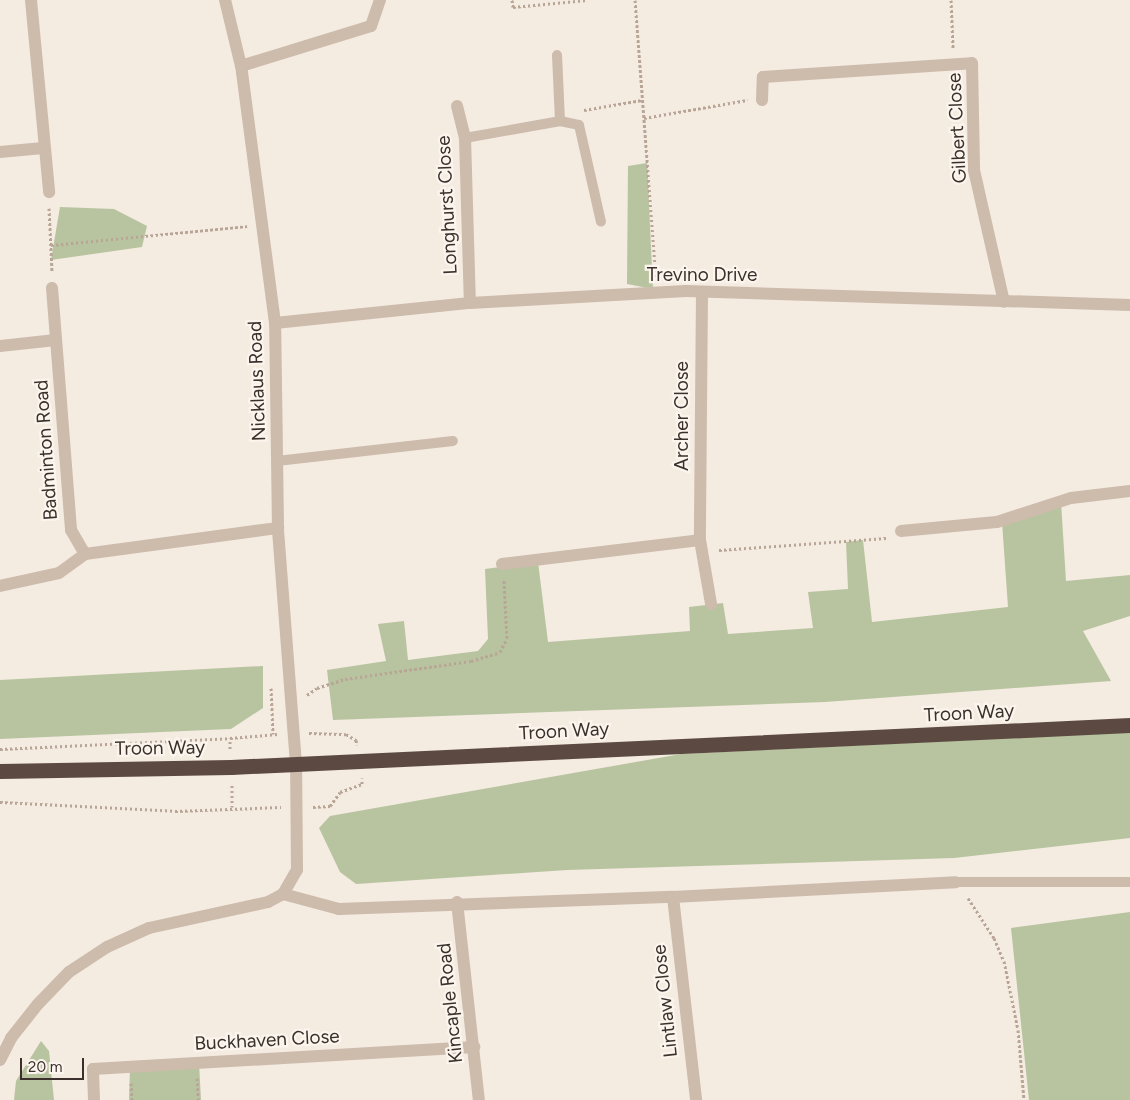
<!DOCTYPE html>
<style>
body{margin:0}
#map{position:relative;width:1130px;height:1100px;overflow:hidden;background:#f4ebe1;font-family:Figtree,sans-serif}
div>[style]{position:absolute}
.green>*{inset:0;background:#b8c4a0}
.path>*{height:3px;margin-top:-1.5px;transform-origin:0;background:repeating-linear-gradient(90deg,#b9a596 0 2.5px,transparent 0 5px)}
.lane>*{height:10px;margin:-5px;padding:0 5px;transform-origin:5px;border-radius:5px;background:#cdbbac}
.street>*{height:12px;margin:-6px;padding:0 6px;transform-origin:6px;border-radius:6px;background:#cdbbac}
.highway>*{height:15px;margin:-7.5px;padding:0 7.5px;transform-origin:7.5px;border-radius:7.5px;background:#5c4a42}
span{translate:-50% -50%;white-space:nowrap;text-align:center;line-height:1.15;-webkit-text-stroke:4.5px #fbf5ee;paint-order:stroke}
.street-label{font-size:19px;color:#3b302b}
.scale{position:absolute;left:20px;top:1058px;width:64px;height:22px;box-sizing:border-box;border:2px solid #3b302b;border-top:0;padding-left:6px;font-size:15px;line-height:18px;white-space:nowrap;color:#3b302b;-webkit-text-stroke:4px #fbf5ee;paint-order:stroke}
</style>
<div id="map">
<div class="green">
<i style="clip-path:polygon(647px 163px,653px 289px,627px 284px,628px 166px)"></i>
<i style="clip-path:polygon(60px 207px,114px 209px,147px 226px,142px 247px,51px 260px)"></i>
<i style="clip-path:polygon(1061px 502px,1066px 581px,1130px 575px,1130px 616px,1083px 631px,1111px 681px,825px 702px,333px 720px,327px 670px,386px 661px,378px 624px,404px 621px,408px 660px,478px 651px,488px 639px,485px 569px,538px 562px,548px 642px,690px 631px,689px 607px,723px 603px,728px 634px,813px 628px,808px 592px,848px 589px,846px 542px,863px 540px,872px 622px,1008px 607px,1002px 522px)"></i>
<i style="clip-path:polygon(263px 666px,263px 708px,231px 729px,0 739px,0 680px)"></i>
<i style="clip-path:polygon(1130px 732px,1130px 838px,954px 858px,567px 870px,356px 884px,340px 872px,319px 828px,330px 816px,681px 754px)"></i>
<i style="clip-path:polygon(1130px 912px,1130px 1100px,1029px 1100px,1011px 928px)"></i>
<i style="clip-path:polygon(41px 1041px,49px 1051px,54px 1100px,14px 1100px,16px 1081px)"></i>
<i style="clip-path:polygon(199px 1063px,201px 1100px,129px 1100px,130px 1067px)"></i>
</div>
<div class="path">
<i style="left:512px;top:0;width:7px;rotate:82deg"></i>
<i style="left:513px;top:7px;width:74px;rotate:-5.4deg"></i>
<i style="left:635px;top:0;width:278px;rotate:85.7deg"></i>
<i style="left:951px;top:0;width:48px;rotate:87.6deg"></i>
<i style="left:584px;top:110px;width:59px;rotate:-9.8deg"></i>
<i style="left:644px;top:118px;width:105px;rotate:-9.9deg"></i>
<i style="left:49px;top:208px;width:63px;rotate:87.3deg"></i>
<i style="left:51px;top:245px;width:197px;rotate:-5.5deg"></i>
<i style="left:719px;top:550px;width:168px;rotate:-4.1deg"></i>
<i style="left:271px;top:688px;width:46px;rotate:87.5deg"></i>
<i style="left:307px;top:695px;width:12px;rotate:-35deg"></i>
<i style="left:317px;top:688px;width:29px;rotate:-18deg"></i>
<i style="left:345px;top:679px;width:127px;rotate:-8.1deg"></i>
<i style="left:471px;top:661px;width:30px;rotate:-17deg"></i>
<i style="left:500px;top:652px;width:16px;rotate:-63deg"></i>
<i style="left:507px;top:638px;width:58px;rotate:-93deg"></i>
<i style="left:309px;top:733px;width:37px;rotate:2deg"></i>
<i style="left:346px;top:734px;width:12px;rotate:31deg"></i>
<i style="left:356px;top:740px;width:5px;rotate:79deg"></i>
<i style="left:0;top:749px;width:230px;rotate:-2.7deg"></i>
<i style="left:230px;top:749px;width:11px;rotate:-90deg"></i>
<i style="left:230px;top:738px;width:48px;rotate:-4.8deg"></i>
<i style="left:232px;top:785px;width:22px;rotate:90deg"></i>
<i style="left:0;top:802px;width:175px;rotate:2.9deg"></i>
<i style="left:175px;top:811px;width:106px;rotate:-2.2deg"></i>
<i style="left:313px;top:807px;width:17px;rotate:-3deg"></i>
<i style="left:330px;top:806px;width:17px;rotate:-54deg"></i>
<i style="left:340px;top:792px;width:23px;rotate:-20deg"></i>
<i style="left:362px;top:784px;width:6px;rotate:-90deg"></i>
<i style="left:968px;top:898px;width:48px;rotate:57deg"></i>
<i style="left:994px;top:938px;width:25px;rotate:67deg"></i>
<i style="left:1004px;top:961px;width:70px;rotate:78.5deg"></i>
<i style="left:1018px;top:1030px;width:70px;rotate:85.1deg"></i>
<i style="left:197px;top:1078px;width:22px;rotate:87deg"></i>
<i style="left:131px;top:1083px;width:17px;rotate:87deg"></i>
</div>
<div class="lane">
<i style="left:560px;top:121px;width:19px;rotate:12deg"></i>
<i style="left:579px;top:125px;width:99px;rotate:77.2deg"></i>
<i style="left:465px;top:138px;width:97px;rotate:-10.1deg"></i>
<i style="left:560px;top:121px;width:66px;rotate:-92.6deg"></i>
<i style="left:277px;top:461px;width:177px;rotate:-6.5deg"></i>
<i style="left:956px;top:882px;width:174px"></i>
</div>
<div class="street">
<i style="left:31px;top:0;width:193px;rotate:84.6deg"></i>
<i style="left:241px;top:66px;width:136px;rotate:-17.1deg"></i>
<i style="left:371px;top:26px;width:28px;rotate:-71deg"></i>
<i style="left:762px;top:100px;width:23px;rotate:-88deg"></i>
<i style="left:763px;top:77px;width:209px;rotate:-3.8deg"></i>
<i style="left:972px;top:63px;width:107px;rotate:88.9deg"></i>
<i style="left:974px;top:170px;width:135px;rotate:77.2deg"></i>
<i style="left:457px;top:106px;width:33px;rotate:76deg"></i>
<i style="left:465px;top:138px;width:165px;rotate:88.3deg"></i>
<i style="left:0;top:152px;width:43px;rotate:-5.3deg"></i>
<i style="left:52px;top:288px;width:243px;rotate:85.5deg"></i>
<i style="left:71px;top:530px;width:28px;rotate:60deg"></i>
<i style="left:85px;top:554px;width:195px;rotate:-7.7deg"></i>
<i style="left:702px;top:292px;width:248px;rotate:90.5deg"></i>
<i style="left:700px;top:540px;width:65px;rotate:80.2deg"></i>
<i style="left:275px;top:323px;width:196px;rotate:-5.9deg"></i>
<i style="left:470px;top:303px;width:216px;rotate:-3.2deg"></i>
<i style="left:686px;top:291px;width:444px;rotate:1.8deg"></i>
<i style="left:0;top:346px;width:56px;rotate:-6.1deg"></i>
<i style="left:901px;top:531px;width:96px;rotate:-5.4deg"></i>
<i style="left:997px;top:522px;width:78px;rotate:-18deg"></i>
<i style="left:1071px;top:498px;width:59px;rotate:-6.8deg"></i>
<i style="left:502px;top:564px;width:199px;rotate:-6.9deg"></i>
<i style="left:0;top:586px;width:60px;rotate:-12.4deg"></i>
<i style="left:59px;top:573px;width:32px;rotate:-36deg"></i>
<i style="left:283px;top:894px;width:58px;rotate:15deg"></i>
<i style="left:339px;top:909px;width:334px;rotate:-2.1deg"></i>
<i style="left:673px;top:897px;width:283px;rotate:-3deg"></i>
<i style="left:673px;top:897px;width:204px;rotate:83.5deg"></i>
<i style="left:457px;top:902px;width:199px;rotate:83.7deg"></i>
<i style="left:0;top:1060px;width:25px;rotate:-63deg"></i>
<i style="left:11px;top:1038px;width:43px;rotate:-51.5deg"></i>
<i style="left:38px;top:1004px;width:45px;rotate:-45.9deg"></i>
<i style="left:69px;top:972px;width:45px;rotate:-33.3deg"></i>
<i style="left:107px;top:947px;width:46px;rotate:-24.3deg"></i>
<i style="left:149px;top:928px;width:122px;rotate:-12.3deg"></i>
<i style="left:268px;top:902px;width:17px;rotate:-28deg"></i>
<i style="left:283px;top:894px;width:28px;rotate:-60deg"></i>
<i style="left:297px;top:870px;width:106px;rotate:-90.5deg"></i>
<i style="left:296px;top:764px;width:237px;rotate:-94.4deg"></i>
<i style="left:278px;top:528px;width:205px;rotate:-90.8deg"></i>
<i style="left:275px;top:323px;width:259px;rotate:-97.5deg"></i>
<i style="left:241px;top:66px;width:68px;rotate:-103.6deg"></i>
<i style="left:94px;top:1100px;width:31px;rotate:-92deg"></i>
<i style="left:93px;top:1069px;width:382px;rotate:-3.3deg"></i>
</div>
<div class="highway">
<i style="left:0;top:771px;width:231px;rotate:-1deg"></i>
<i style="left:231px;top:767px;width:900px;rotate:-2.67deg"></i>
</div>
<div class="street-label">
<span style="left:957px;top:128px;rotate:-93deg">Gilbert Close</span>
<span style="left:447px;top:205px;rotate:-93deg">Longhurst Close</span>
<span style="left:702px;top:275px">Trevino Drive</span>
<span style="left:257px;top:381px;rotate:-92deg">Nicklaus Road</span>
<span style="left:682px;top:416px;rotate:-90deg">Archer Close</span>
<span style="left:46px;top:450px;rotate:-94deg">Badminton Road</span>
<span style="left:969px;top:713px;rotate:-3deg">Troon Way</span>
<span style="left:564px;top:731px;rotate:-3deg">Troon Way</span>
<span style="left:160px;top:748px;rotate:-1deg">Troon Way</span>
<span style="left:665px;top:1001px;rotate:-96deg">Lintlaw Close</span>
<span style="left:450px;top:1003px;rotate:-96deg">Kincaple Road</span>
<span style="left:267px;top:1040px;rotate:-3deg">Buckhaven Close</span>
</div>
<div class="scale">20 m</div>
</div>
